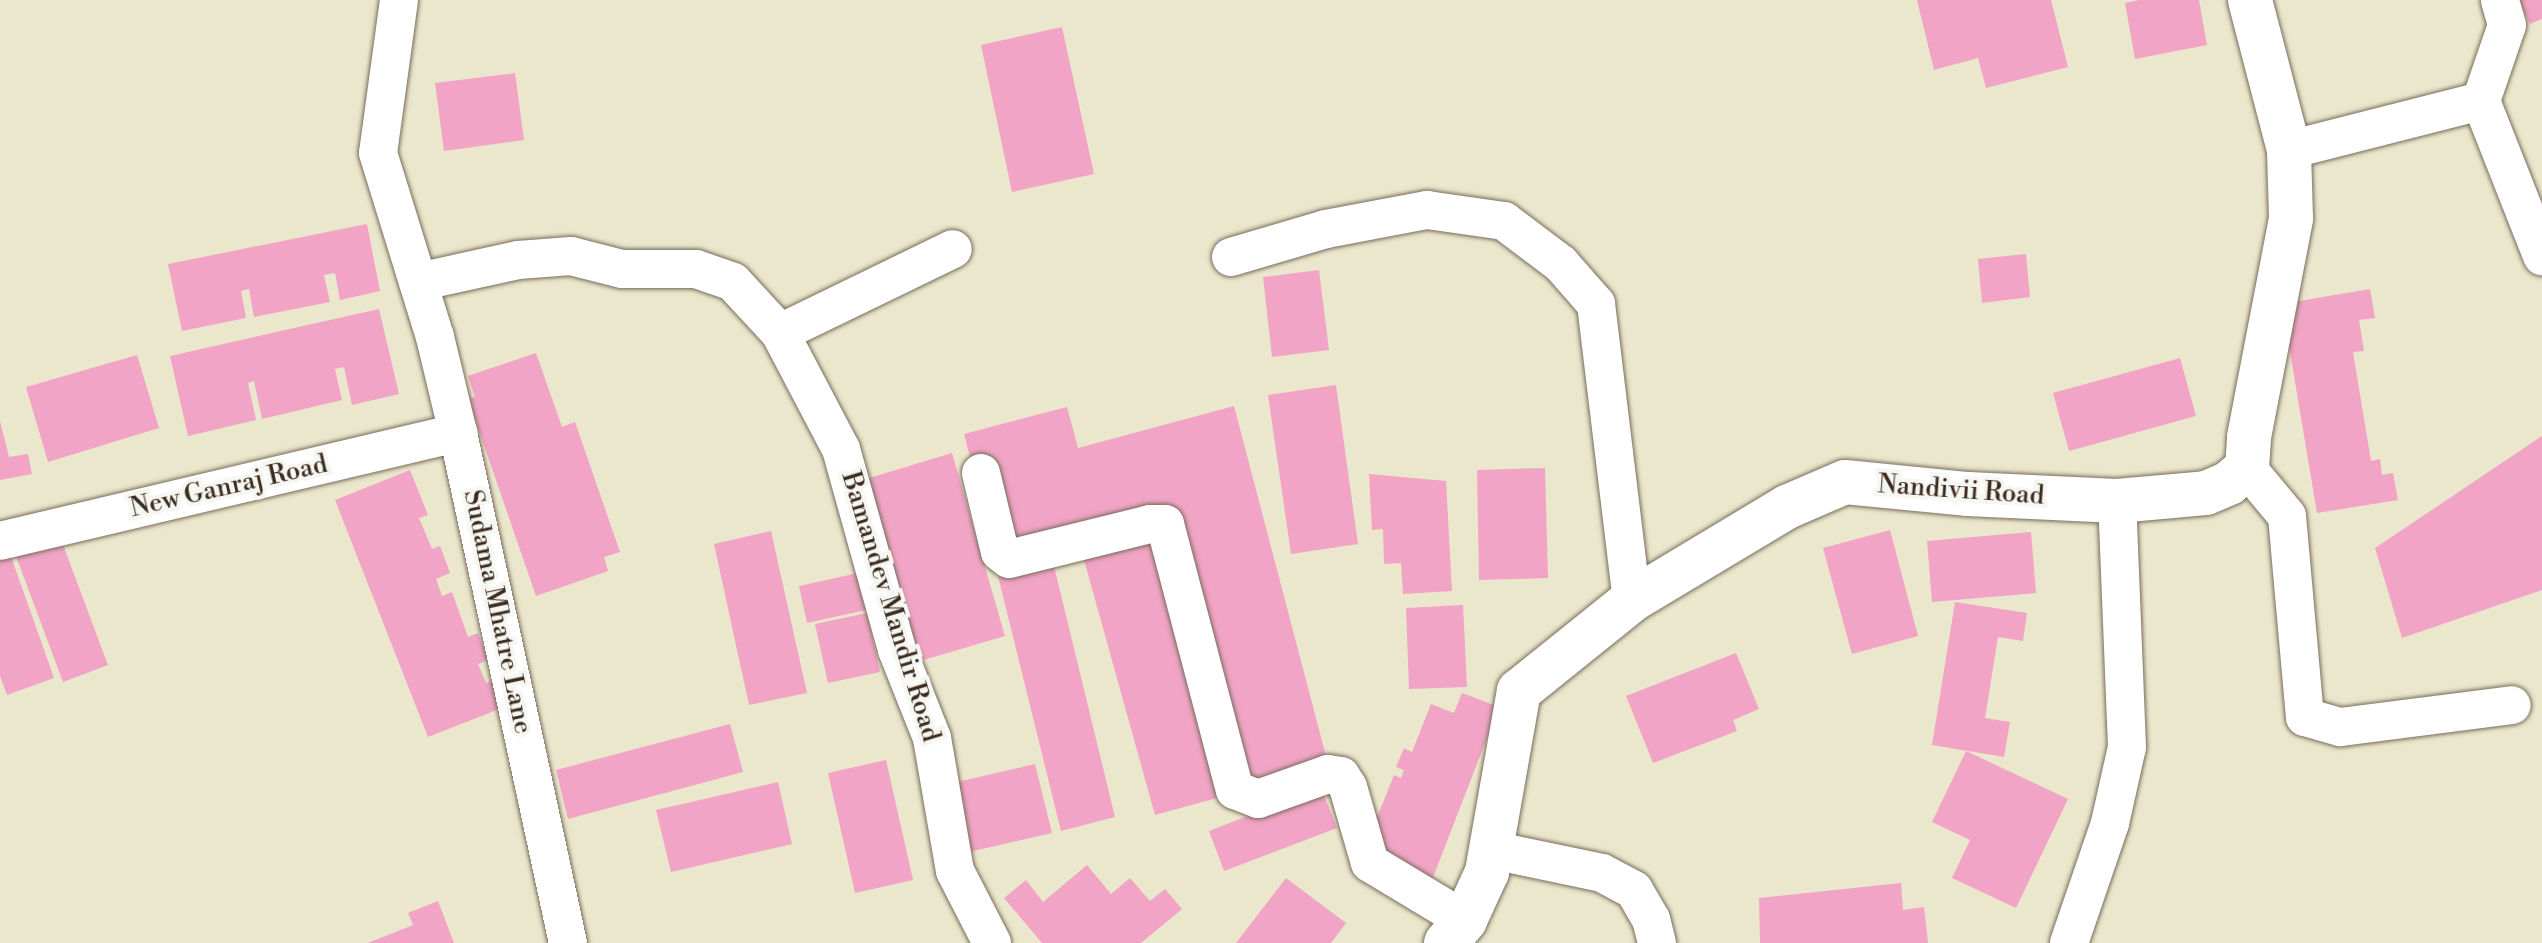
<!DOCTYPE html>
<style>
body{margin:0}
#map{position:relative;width:2542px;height:943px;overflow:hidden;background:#ebe7cd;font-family:"Libre Bodoni",serif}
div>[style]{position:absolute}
.building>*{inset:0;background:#f1a4c5}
.roads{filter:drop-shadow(0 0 2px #796c5b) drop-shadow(0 0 2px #796c5b)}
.minor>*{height:38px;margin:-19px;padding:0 19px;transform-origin:19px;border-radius:19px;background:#fff}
.tertiary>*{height:44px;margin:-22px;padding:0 22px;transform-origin:22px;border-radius:22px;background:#fff}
span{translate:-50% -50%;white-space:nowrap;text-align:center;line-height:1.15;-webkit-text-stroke:8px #f6f6f2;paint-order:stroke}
.street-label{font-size:26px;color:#3b2a1e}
</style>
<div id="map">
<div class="building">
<i style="clip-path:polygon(1917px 0,2051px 0,2068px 67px,1986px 88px,1978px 58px,1934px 70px)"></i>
<i style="clip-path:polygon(2139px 0,2199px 0,2207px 45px,2135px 59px,2125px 3px)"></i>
<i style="clip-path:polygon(2519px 0,2542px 0,2542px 19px,2530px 24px)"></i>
<i style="clip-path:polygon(1062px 27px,1094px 174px,1012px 192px,981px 45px)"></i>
<i style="clip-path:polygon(515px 73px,524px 140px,444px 151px,435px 83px)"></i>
<i style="clip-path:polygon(367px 224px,380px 291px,340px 300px,335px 273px,324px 275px,330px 302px,254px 317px,249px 289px,241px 291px,246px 318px,182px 331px,168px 264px)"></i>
<i style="clip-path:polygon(2026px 254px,2030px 297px,1982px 303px,1978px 259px)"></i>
<i style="clip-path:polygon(1319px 270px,1329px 350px,1272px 357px,1263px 277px)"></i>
<i style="clip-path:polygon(2370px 289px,2375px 318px,2359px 320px,2364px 351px,2353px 352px,2371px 461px,2380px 459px,2382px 475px,2393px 473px,2398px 500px,2317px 513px,2282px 304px)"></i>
<i style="clip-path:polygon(379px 309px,399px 394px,352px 405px,344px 367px,335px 369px,342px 400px,262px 419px,254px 381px,248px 383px,256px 420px,188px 436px,170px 356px)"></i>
<i style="clip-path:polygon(536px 353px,562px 427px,575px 422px,620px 552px,604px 557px,608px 571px,536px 596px,468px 399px,475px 397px,468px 376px)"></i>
<i style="clip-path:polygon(137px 355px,159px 428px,48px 462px,26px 387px)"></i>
<i style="clip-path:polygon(2180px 358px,2196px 416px,2069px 451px,2053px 393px)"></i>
<i style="clip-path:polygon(1336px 385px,1358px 544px,1291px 554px,1268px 395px)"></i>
<i style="clip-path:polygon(1234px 406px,1327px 760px,1239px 783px,1167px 512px,1016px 551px,972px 465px,964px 434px,1067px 407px,1078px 448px)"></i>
<i style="clip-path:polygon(0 421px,9px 457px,28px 454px,32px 474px,0 480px)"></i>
<i style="clip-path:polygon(2542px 436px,2542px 590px,2402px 638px,2375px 548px)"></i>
<i style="clip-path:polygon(952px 453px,1005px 636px,920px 661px,866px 479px)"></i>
<i style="clip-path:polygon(1545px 468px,1548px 578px,1479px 580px,1477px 470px)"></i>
<i style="clip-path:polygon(410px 470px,428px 515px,419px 518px,432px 549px,440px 546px,450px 573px,436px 579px,442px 596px,452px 592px,468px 637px,478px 633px,488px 660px,478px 664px,486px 683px,496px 679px,507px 706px,428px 737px,335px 500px)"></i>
<i style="clip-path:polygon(1369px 474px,1446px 481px,1452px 591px,1403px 594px,1401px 563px,1384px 564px,1383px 529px,1372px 530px)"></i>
<i style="clip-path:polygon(1155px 529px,1228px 795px,1155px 815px,1081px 549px)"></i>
<i style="clip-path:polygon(1890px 530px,1918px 636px,1852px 654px,1823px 548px)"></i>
<i style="clip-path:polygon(771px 531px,807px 693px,749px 705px,714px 544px)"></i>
<i style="clip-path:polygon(2031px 532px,2036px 593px,1932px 602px,1927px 541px)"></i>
<i style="clip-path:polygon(59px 534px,108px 665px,63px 682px,14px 551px)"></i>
<i style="clip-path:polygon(8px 548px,54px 678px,7px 695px,0 676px,0 551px)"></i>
<i style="clip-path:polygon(1052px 558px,1115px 817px,1061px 831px,997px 572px)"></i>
<i style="clip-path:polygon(867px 571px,875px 608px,807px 623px,799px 586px)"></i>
<i style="clip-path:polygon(1955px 602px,2027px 613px,2023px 641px,1998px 637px,1985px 718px,2010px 722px,2004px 757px,1932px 745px)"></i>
<i style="clip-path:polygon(1463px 605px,1467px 687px,1409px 689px,1406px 608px)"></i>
<i style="clip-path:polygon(867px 613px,880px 672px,828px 683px,815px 624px)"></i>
<i style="clip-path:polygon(1736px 653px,1759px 709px,1733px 720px,1737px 731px,1653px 763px,1626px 696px)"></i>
<i style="clip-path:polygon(1462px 693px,1499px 707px,1427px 893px,1380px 875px,1375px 814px,1378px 815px,1394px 775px,1401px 778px,1404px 770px,1396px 767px,1404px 748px,1412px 752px,1431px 704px,1454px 713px)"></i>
<i style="clip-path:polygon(730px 724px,743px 772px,568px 819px,556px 770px)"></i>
<i style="clip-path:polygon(1966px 751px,2068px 799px,2016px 908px,1952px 878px,1970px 840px,1932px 822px)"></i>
<i style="clip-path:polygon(886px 760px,913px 880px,855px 893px,828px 773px)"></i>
<i style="clip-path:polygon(1035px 764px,1052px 833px,960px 854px,944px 785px)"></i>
<i style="clip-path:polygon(778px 782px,792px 844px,671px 872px,656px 810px)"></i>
<i style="clip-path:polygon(1321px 788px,1337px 828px,1224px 871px,1209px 831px)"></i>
<i style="clip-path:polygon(1087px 865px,1111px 894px,1130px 878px,1150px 901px,1165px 889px,1182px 909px,1141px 943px,1042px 943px,1004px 898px,1026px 880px,1043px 902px)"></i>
<i style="clip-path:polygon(1286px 878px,1346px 923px,1331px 943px,1236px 943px)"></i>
<i style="clip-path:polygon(1901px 883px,1903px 910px,1924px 907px,1928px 943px,1760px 943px,1759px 898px)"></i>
<i style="clip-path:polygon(438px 901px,454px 943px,368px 943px,413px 925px,408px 913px)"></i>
</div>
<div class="roads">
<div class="minor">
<i style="left:399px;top:0;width:154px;rotate:97.8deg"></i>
<i style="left:378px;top:153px;width:193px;rotate:72.8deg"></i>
<i style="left:435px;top:337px;width:99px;rotate:76.5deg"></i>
<i style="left:458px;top:433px;width:522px;rotate:77.83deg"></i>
<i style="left:2481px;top:101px;width:167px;rotate:68.5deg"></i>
<i style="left:2289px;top:150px;width:198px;rotate:-14.3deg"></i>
<i style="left:2481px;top:101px;width:80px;rotate:-71.1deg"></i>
<i style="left:2507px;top:25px;width:26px;rotate:-106deg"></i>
<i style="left:1231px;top:257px;width:99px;rotate:-16.4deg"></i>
<i style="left:1326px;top:229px;width:103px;rotate:-10.7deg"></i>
<i style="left:1427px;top:210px;width:78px;rotate:8.1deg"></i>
<i style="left:1504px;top:221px;width:71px;rotate:37deg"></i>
<i style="left:1561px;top:264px;width:53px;rotate:48.8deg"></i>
<i style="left:1596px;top:304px;width:298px;rotate:83.1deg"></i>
<i style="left:418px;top:282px;width:102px;rotate:-12.4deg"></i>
<i style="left:518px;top:260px;width:53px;rotate:-4.3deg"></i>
<i style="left:571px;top:256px;width:53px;rotate:14.3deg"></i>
<i style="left:622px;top:269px;width:74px"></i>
<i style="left:696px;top:269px;width:39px;rotate:19deg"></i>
<i style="left:733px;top:282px;width:69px;rotate:47.3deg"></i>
<i style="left:780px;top:333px;width:131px;rotate:62.3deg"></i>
<i style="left:841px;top:449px;width:209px;rotate:74.4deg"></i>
<i style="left:897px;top:650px;width:95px;rotate:68.3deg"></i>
<i style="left:932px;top:738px;width:135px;rotate:80.2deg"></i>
<i style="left:955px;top:871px;width:81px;rotate:62.8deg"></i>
<i style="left:780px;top:333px;width:192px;rotate:-25.9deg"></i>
<i style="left:2247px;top:468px;width:62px;rotate:50.2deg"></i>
<i style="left:2287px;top:516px;width:202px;rotate:84.9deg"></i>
<i style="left:2305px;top:717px;width:37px;rotate:16deg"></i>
<i style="left:2341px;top:727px;width:172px;rotate:-7.3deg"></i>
<i style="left:981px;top:473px;width:81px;rotate:76.5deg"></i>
<i style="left:1000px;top:552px;width:11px;rotate:38deg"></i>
<i style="left:1009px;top:559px;width:145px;rotate:-13.9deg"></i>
<i style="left:1150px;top:524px;width:15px"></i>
<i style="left:1165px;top:524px;width:275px;rotate:75.3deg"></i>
<i style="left:1235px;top:790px;width:25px;rotate:21deg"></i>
<i style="left:1258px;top:799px;width:74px;rotate:-19.7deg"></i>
<i style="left:1328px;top:774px;width:13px;rotate:9deg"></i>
<i style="left:1341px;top:776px;width:13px;rotate:58deg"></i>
<i style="left:1348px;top:787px;width:79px;rotate:73.9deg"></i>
<i style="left:1370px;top:863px;width:111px;rotate:31deg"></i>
<i style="left:0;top:541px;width:471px;rotate:-13.3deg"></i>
<i style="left:1492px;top:850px;width:112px;rotate:11.8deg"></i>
<i style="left:1602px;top:873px;width:36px;rotate:28deg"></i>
<i style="left:1634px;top:890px;width:34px;rotate:60deg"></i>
<i style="left:1651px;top:919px;width:25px;rotate:76deg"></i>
<i style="left:2069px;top:943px;width:127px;rotate:-71.1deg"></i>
<i style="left:2110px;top:823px;width:78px;rotate:-77.4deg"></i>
<i style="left:2127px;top:747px;width:246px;rotate:-92.3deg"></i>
</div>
<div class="tertiary">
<i style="left:1446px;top:943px;width:30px;rotate:-50deg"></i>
<i style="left:1465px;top:920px;width:53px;rotate:-65.4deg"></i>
<i style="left:1487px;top:872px;width:184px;rotate:-80deg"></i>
<i style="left:1519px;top:691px;width:145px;rotate:-38.8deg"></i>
<i style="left:1632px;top:600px;width:181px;rotate:-31deg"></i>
<i style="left:1787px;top:507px;width:63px;rotate:-23.3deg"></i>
<i style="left:1845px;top:482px;width:124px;rotate:5.6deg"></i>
<i style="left:1968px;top:494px;width:149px;rotate:2.7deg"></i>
<i style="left:2117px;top:501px;width:89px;rotate:-5.1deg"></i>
<i style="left:2206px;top:493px;width:25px;rotate:-23deg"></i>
<i style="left:2229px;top:483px;width:23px;rotate:-40deg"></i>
<i style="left:2247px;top:468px;width:31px;rotate:-86deg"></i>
<i style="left:2249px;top:437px;width:223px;rotate:-79.1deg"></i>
<i style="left:2291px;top:218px;width:68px;rotate:-91.7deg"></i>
<i style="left:2289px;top:150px;width:155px;rotate:-104.6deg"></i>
</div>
</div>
<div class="street-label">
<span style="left:229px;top:487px;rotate:-13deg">New Ganraj Road</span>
<span style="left:1961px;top:491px;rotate:4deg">Nandivii Road</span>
<span style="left:890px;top:607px;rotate:73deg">Bamandev Mandir Road</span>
<span style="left:497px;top:612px;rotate:78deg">Sudama Mhatre Lane</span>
</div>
</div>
